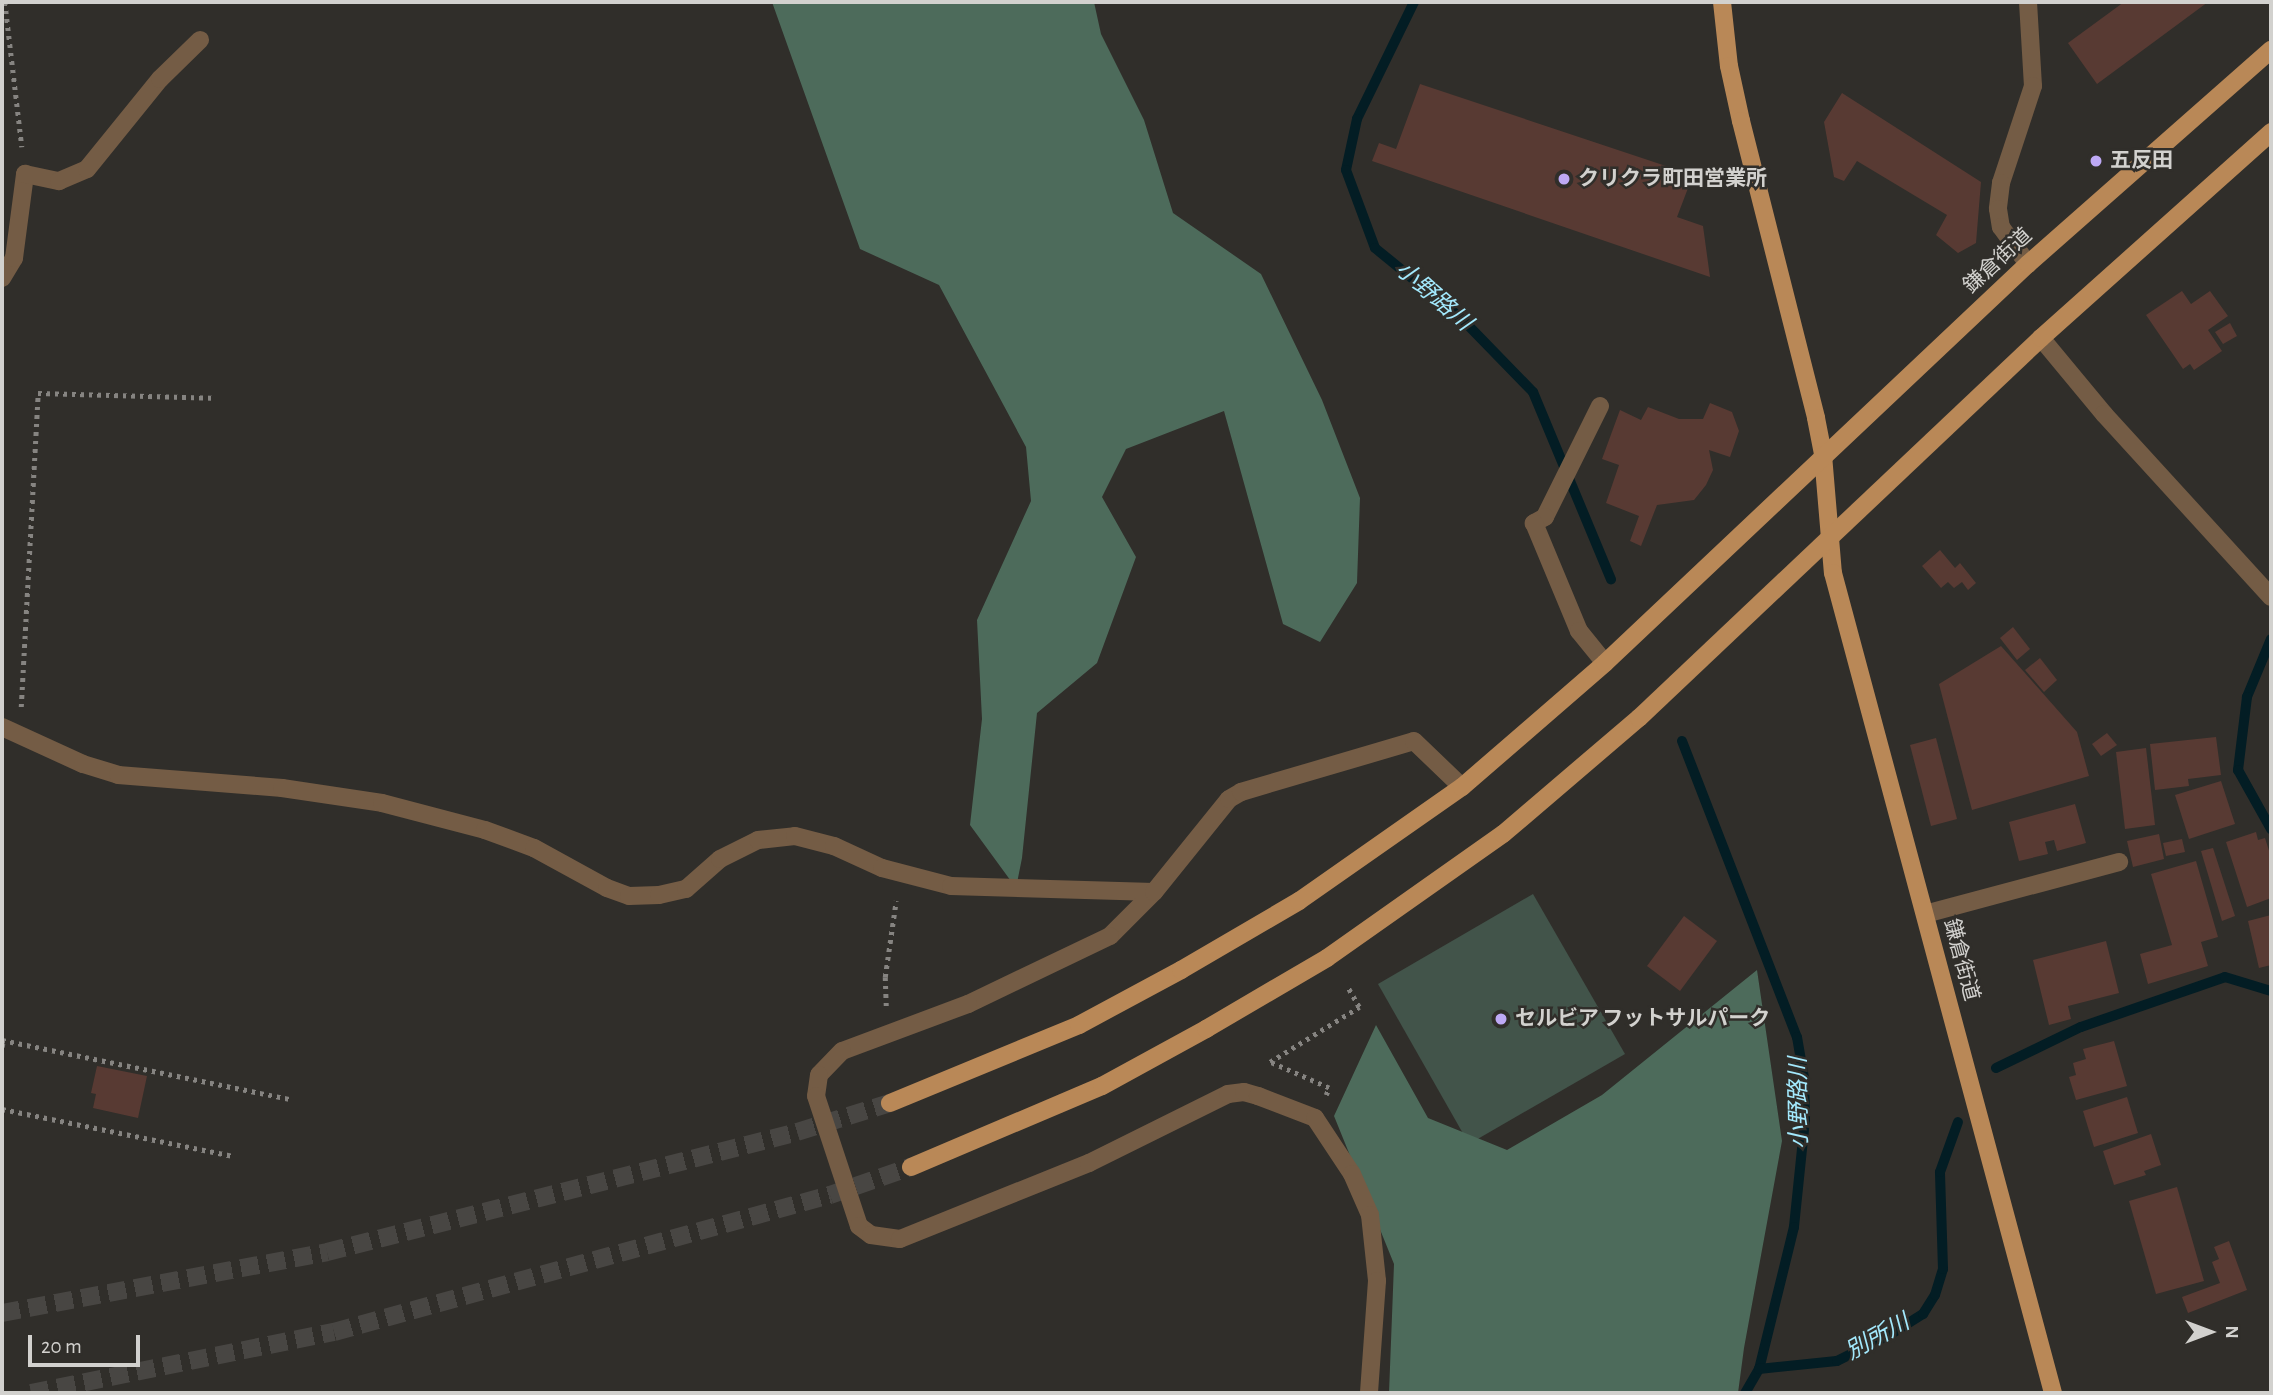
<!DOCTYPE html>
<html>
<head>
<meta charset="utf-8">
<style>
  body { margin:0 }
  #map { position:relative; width:2273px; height:1395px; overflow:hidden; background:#302e2a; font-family:"Alegreya Sans","Noto Sans JP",sans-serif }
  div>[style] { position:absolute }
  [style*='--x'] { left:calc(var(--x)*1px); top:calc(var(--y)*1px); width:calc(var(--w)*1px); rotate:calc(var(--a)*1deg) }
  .green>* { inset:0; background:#42544a }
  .forest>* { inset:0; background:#4d6b5b }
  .stream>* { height:10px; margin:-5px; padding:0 5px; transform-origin:5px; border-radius:5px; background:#031d24 }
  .building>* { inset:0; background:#583a33 }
  .primary-tunnel>* { height:18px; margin-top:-9px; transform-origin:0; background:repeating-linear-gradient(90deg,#484643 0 18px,transparent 0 27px) }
  .path>* { height:4.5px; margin-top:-2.25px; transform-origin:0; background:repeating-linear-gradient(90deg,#868481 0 3.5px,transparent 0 8.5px) }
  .service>* { height:18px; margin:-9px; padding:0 9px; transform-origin:9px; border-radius:9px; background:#745c45 }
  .minor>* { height:18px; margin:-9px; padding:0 9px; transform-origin:9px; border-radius:9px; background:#745c45 }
  .primary>* { height:18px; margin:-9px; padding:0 9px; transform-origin:9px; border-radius:9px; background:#b98857 }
  .dots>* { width:19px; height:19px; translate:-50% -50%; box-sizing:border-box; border:4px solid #302e2a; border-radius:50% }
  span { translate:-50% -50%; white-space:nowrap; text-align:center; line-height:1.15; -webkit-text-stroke:5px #302e2a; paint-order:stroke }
  .poi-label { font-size:21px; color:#d2d1ce; font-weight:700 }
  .left { translate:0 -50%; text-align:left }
  .street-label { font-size:21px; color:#d2d1ce }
  .water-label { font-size:23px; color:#a3e9fd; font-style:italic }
  .frame { position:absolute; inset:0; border:4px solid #d2d1ce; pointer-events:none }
  .north { position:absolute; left:2175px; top:1297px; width:70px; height:70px; -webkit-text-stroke:5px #302e2a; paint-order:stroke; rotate:90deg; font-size:19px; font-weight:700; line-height:28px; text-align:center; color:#d2d1ce }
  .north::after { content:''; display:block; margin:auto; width:24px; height:32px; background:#d2d1ce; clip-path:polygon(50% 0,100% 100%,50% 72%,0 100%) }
  .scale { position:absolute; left:28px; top:1335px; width:112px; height:32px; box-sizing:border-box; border:4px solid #d2d1ce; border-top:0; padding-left:9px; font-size:21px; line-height:24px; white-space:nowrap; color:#d2d1ce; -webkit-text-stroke:5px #302e2a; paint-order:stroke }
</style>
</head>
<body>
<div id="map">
  <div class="green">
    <i style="clip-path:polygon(1533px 894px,1625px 1054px,1469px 1144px,1378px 984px)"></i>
  </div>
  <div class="forest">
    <i style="clip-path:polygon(772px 2px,1094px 2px,1101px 34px,1144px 120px,1173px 213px,1261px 274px,1322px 400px,1360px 498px,1357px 583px,1320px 642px,1283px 624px,1224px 411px,1126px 449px,1102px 497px,1136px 557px,1097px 663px,1037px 713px,1022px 858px,1016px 888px,970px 825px,982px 719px,977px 620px,1031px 501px,1026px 447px,939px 285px,860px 249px)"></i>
    <i style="clip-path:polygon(1757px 970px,1782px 1141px,1744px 1348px,1738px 1393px,1389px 1393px,1394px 1264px,1334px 1116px,1376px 1025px,1428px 1118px,1507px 1150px,1602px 1095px)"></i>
  </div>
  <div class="stream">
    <i style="--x:1414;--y:2;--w:130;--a:116"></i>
    <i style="--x:1357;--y:119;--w:52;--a:102.2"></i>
    <i style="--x:1346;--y:170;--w:83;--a:69.6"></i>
    <i style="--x:1375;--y:248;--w:112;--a:39.2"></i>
    <i style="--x:1462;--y:319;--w:102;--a:45.8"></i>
    <i style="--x:1533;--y:392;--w:203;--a:67.4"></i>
    <i style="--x:2271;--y:639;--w:63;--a:112.5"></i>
    <i style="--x:2247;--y:697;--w:74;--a:97"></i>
    <i style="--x:2238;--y:770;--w:68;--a:60.8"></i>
    <i style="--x:1682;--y:741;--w:318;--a:68.8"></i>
    <i style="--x:1797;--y:1037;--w:42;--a:80.3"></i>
    <i style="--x:1804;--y:1078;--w:42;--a:88.6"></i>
    <i style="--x:1805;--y:1120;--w:108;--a:95.9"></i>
    <i style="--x:1794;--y:1227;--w:146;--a:103.8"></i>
    <i style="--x:1759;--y:1369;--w:28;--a:120"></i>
    <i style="--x:1996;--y:1068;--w:94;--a:-25.8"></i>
    <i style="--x:2081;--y:1027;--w:152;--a:-19.1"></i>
    <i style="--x:2225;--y:977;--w:48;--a:16.9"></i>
    <i style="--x:1759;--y:1369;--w:78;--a:-5.9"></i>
    <i style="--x:1837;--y:1361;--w:60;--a:-26.6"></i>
    <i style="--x:1891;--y:1334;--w:38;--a:-32"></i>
    <i style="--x:1923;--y:1314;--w:22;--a:-58"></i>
    <i style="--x:1935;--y:1295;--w:27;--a:-73"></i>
    <i style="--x:1943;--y:1269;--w:97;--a:-91.8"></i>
    <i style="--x:1940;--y:1172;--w:53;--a:-70.2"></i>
  </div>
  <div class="building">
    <i style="clip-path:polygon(2124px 2px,2208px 2px,2097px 84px,2068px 43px)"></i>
    <i style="clip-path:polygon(1420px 84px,1693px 175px,1677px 217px,1703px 226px,1710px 277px,1372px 161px,1379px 143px,1396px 149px)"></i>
    <i style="clip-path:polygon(1842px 93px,1981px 182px,1976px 243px,1958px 253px,1936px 235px,1947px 215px,1857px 161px,1844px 181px,1834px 177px,1824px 122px)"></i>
    <i style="clip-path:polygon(2182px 291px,2191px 304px,2210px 291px,2228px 316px,2208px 330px,2222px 351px,2194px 370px,2190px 364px,2183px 369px,2146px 315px)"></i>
    <i style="clip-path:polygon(2230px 323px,2237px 336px,2223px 344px,2215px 332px)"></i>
    <i style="clip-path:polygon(1710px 403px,1732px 412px,1739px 431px,1730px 457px,1709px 450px,1713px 470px,1706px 485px,1694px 500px,1657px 505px,1641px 546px,1630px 541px,1639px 516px,1606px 503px,1619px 465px,1602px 459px,1620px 410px,1641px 420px,1648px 407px,1679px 419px,1703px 419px)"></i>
    <i style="clip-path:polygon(1940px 550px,1955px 568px,1960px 563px,1976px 583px,1968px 590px,1962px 582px,1954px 588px,1948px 582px,1941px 588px,1922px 566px)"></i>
    <i style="clip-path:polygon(2013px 627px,2030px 649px,2017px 660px,2000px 638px)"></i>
    <i style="clip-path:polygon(2001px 646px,2077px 732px,2089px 776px,1972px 810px,1939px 684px)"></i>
    <i style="clip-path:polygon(2040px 658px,2057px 680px,2044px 692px,2025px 670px)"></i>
    <i style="clip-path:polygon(2107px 733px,2117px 745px,2101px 756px,2092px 744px)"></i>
    <i style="clip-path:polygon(2216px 737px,2221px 775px,2188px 779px,2189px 786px,2155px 790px,2150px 744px)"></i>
    <i style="clip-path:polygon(1936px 738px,1957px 819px,1931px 826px,1910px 745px)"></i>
    <i style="clip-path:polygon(2146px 748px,2155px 825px,2125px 829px,2116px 752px)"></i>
    <i style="clip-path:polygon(2221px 781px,2235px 824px,2189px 839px,2175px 795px)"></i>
    <i style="clip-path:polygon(2075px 804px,2086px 843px,2057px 851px,2054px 840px,2045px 842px,2048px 854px,2019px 861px,2009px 822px)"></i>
    <i style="clip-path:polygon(2256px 832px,2258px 840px,2265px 838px,2271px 857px,2271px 898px,2247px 907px,2226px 842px)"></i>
    <i style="clip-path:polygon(2159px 834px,2164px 859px,2133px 867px,2127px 841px)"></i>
    <i style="clip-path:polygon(2182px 839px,2185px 852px,2166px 856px,2163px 843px)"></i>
    <i style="clip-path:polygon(2213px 848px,2235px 916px,2222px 921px,2201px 851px)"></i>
    <i style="clip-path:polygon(2196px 861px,2218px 937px,2201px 942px,2208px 966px,2148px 984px,2140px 954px,2172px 945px,2151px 874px)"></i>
    <i style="clip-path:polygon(2271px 915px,2271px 965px,2259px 968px,2248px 921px)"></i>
    <i style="clip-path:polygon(1684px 916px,1717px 941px,1680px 991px,1647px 966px)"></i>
    <i style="clip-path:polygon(2106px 941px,2119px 993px,2068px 1006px,2071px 1019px,2049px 1025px,2033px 960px)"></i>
    <i style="clip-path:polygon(2114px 1041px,2127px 1086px,2076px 1100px,2069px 1077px,2076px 1075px,2073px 1063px,2086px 1059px,2083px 1049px)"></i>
    <i style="clip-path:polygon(97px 1066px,147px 1076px,138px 1118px,93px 1108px,96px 1094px,91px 1093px)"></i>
    <i style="clip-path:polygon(2127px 1097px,2138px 1133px,2094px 1147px,2083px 1111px)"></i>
    <i style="clip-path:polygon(2151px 1134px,2161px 1165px,2144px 1171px,2146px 1175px,2114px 1185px,2103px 1151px)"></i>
    <i style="clip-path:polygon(2177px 1187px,2204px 1281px,2156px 1294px,2129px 1201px)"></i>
    <i style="clip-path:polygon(2229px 1241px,2247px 1290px,2188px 1313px,2182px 1297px,2220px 1283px,2212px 1262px,2219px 1259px,2214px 1247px)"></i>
  </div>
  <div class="primary-tunnel">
    <i style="--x:2;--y:1313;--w:331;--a:-10.6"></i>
    <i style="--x:327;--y:1252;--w:485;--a:-14.3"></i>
    <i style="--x:797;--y:1132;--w:97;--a:-17.3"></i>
    <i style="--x:31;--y:1393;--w:309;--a:-11.4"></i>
    <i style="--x:334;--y:1332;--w:515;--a:-15.44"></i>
    <i style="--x:830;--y:1195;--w:86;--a:-19.1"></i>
  </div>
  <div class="path">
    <i style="--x:5;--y:2;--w:146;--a:83.3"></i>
    <i style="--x:21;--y:707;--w:314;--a:-86.9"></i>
    <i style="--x:38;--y:393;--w:174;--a:1.6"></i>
    <i style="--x:886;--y:1006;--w:29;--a:-92"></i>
    <i style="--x:885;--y:977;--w:77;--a:-81.8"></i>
    <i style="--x:2;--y:1040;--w:293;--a:11.6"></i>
    <i style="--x:2;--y:1047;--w:7;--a:-82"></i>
    <i style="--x:1326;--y:1095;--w:8;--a:-67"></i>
    <i style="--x:1329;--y:1088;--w:64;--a:-156.2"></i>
    <i style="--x:1270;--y:1062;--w:105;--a:-31.7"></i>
    <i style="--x:1359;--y:1007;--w:22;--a:-120"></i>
    <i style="--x:2;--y:1109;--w:236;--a:11.5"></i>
  </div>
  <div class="service">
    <i style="--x:2;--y:278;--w:23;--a:-59"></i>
    <i style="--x:14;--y:258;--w:85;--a:-82.5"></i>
    <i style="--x:25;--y:174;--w:35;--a:12"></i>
    <i style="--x:59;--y:181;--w:30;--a:-23"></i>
    <i style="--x:87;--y:169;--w:116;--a:-51"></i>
    <i style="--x:160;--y:79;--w:56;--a:-44.3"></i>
    <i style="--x:1600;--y:406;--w:124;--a:116.4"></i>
    <i style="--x:1545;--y:517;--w:13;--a:151"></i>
    <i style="--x:1534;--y:523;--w:117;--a:67.4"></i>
    <i style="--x:1579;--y:631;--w:41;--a:50.9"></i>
    <i style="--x:2;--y:727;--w:89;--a:24.6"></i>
    <i style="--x:83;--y:764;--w:37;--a:17"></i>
    <i style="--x:118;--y:775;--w:165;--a:4.5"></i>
    <i style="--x:282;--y:788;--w:101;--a:8.5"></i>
    <i style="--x:382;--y:803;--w:106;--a:14.7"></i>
    <i style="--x:485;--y:830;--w:52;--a:20.2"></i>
    <i style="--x:534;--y:848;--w:83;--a:28.7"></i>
    <i style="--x:607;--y:888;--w:23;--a:20"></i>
    <i style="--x:629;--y:896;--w:30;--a:-2"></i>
    <i style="--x:659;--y:895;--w:28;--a:-13"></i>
    <i style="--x:686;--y:889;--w:45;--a:-41.4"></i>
    <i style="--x:720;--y:859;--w:42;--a:-26.6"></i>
    <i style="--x:758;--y:840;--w:37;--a:-6"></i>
    <i style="--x:795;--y:836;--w:40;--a:14.4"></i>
    <i style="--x:834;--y:846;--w:53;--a:24.6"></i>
    <i style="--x:882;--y:868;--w:71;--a:14.6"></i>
    <i style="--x:951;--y:886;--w:203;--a:1.7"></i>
    <i style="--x:1154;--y:892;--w:62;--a:135"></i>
    <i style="--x:1110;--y:936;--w:157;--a:154.4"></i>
    <i style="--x:968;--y:1004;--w:134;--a:159.5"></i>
    <i style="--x:842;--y:1051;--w:33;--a:134"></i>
    <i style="--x:819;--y:1075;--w:21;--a:98"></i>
    <i style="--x:816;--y:1096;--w:137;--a:71.7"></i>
    <i style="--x:859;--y:1226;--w:15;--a:37"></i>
    <i style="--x:871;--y:1235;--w:29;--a:8"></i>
    <i style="--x:900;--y:1239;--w:204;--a:-21.9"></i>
    <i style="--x:1089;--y:1163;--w:155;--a:-26.4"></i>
    <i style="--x:1228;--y:1094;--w:16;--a:-7"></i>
    <i style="--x:1244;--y:1092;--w:15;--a:16"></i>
    <i style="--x:1258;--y:1096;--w:61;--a:21.1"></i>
    <i style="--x:1315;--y:1118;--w:67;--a:56.5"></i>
    <i style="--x:1352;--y:1174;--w:45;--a:66.3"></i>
    <i style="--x:1370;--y:1215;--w:66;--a:83.9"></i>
    <i style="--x:1377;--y:1281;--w:112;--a:94.1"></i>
    <i style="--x:1925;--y:914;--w:201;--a:-15"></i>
  </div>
  <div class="minor">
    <i style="--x:2028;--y:2;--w:84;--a:86.6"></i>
    <i style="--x:2033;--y:86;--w:102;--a:108.3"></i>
    <i style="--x:2001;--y:183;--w:26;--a:97"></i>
    <i style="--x:1998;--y:209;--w:18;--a:81"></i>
    <i style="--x:2001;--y:227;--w:46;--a:53.9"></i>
    <i style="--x:2041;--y:338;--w:99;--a:50.3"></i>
    <i style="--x:2104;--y:414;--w:248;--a:47.6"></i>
    <i style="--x:1154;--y:892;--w:119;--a:-51.1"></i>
    <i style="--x:1229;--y:799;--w:14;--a:-30"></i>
    <i style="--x:1241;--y:792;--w:180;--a:-16.4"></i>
    <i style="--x:1414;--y:741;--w:66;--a:43.8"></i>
  </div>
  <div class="primary">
    <i style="--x:1722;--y:2;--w:64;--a:83.8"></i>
    <i style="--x:1729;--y:66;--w:56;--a:77.7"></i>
    <i style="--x:1741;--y:121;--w:306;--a:75.8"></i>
    <i style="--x:1816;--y:418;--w:38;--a:79"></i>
    <i style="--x:1823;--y:455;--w:118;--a:85.2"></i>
    <i style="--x:1833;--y:573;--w:849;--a:74.98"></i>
    <i style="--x:890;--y:1103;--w:204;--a:-22.4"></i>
    <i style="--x:1079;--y:1025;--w:116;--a:-28.3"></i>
    <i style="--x:1181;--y:970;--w:137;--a:-30.3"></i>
    <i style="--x:1299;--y:901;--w:199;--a:-35"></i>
    <i style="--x:1462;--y:787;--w:189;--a:-40.9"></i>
    <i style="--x:1605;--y:663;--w:581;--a:-43.33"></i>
    <i style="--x:2028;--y:264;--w:324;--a:-41.4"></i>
    <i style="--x:911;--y:1167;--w:207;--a:-23"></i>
    <i style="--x:1102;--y:1086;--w:119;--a:-28.7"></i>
    <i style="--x:1206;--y:1029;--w:140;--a:-30.4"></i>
    <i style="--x:1327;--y:958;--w:215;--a:-35.2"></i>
    <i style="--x:1503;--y:834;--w:179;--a:-40.5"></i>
    <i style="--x:1639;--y:718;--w:553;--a:-43.39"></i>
    <i style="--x:2041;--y:338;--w:309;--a:-41.8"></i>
  </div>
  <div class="dots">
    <i style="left:2096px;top:161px;background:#bea9f5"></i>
    <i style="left:1564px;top:179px;background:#bea9f5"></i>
    <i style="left:1501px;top:1019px;background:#bea9f5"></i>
  </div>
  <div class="poi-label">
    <span class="left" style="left:2110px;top:161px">五反田</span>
    <span class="left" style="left:1578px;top:179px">クリクラ町田営業所</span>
    <span class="left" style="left:1515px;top:1019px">セルビア フットサルパーク</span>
  </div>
  <div class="street-label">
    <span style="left:1998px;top:261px;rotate:-43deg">鎌倉街道</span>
    <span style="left:1961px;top:960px;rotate:75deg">鎌倉街道</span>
  </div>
  <div class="water-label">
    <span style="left:1433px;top:297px;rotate:41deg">小野路川</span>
    <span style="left:1800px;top:1103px;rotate:-91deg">小野路川</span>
    <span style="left:1878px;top:1338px;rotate:-29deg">別所川</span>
  </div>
  <div class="frame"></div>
  <div class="north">N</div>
  <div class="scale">20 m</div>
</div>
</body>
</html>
